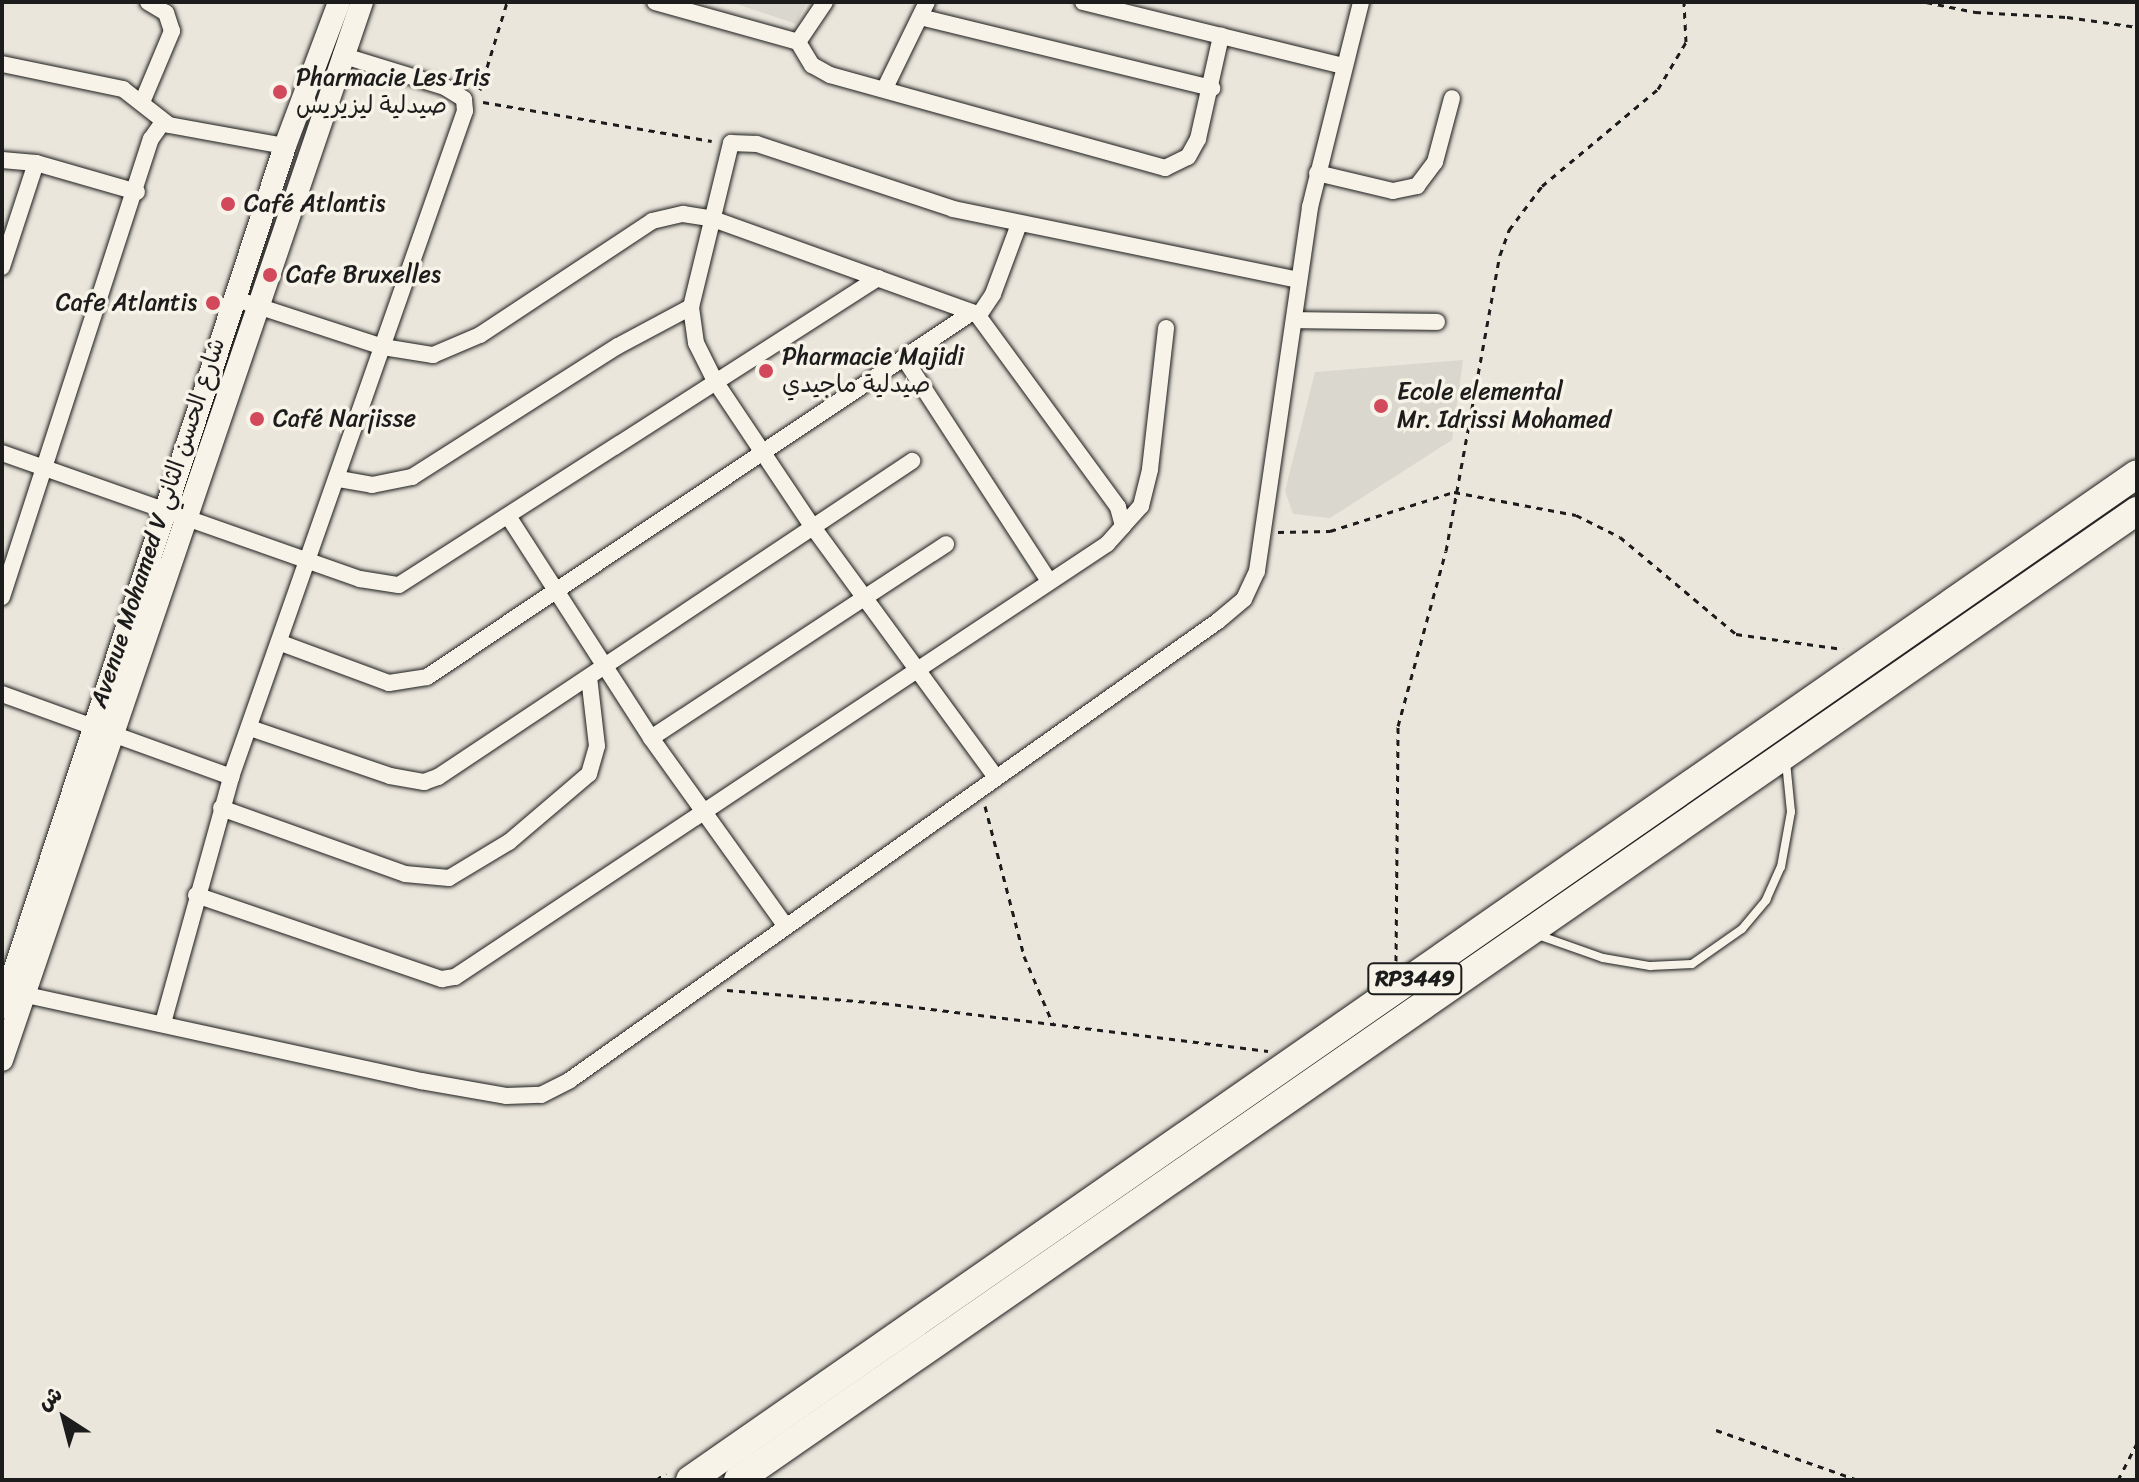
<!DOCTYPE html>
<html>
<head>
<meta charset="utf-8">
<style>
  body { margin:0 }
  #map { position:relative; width:2139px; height:1482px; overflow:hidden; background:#eae6dc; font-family:Sriracha,"Playpen Sans Arabic",sans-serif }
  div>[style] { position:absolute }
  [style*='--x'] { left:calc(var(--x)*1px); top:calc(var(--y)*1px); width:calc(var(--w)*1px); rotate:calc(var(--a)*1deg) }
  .built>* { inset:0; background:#dad7ce }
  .path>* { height:3px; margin-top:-1.5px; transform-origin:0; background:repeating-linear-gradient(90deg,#1c1c1c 0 6px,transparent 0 12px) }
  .roads { filter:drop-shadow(0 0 2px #1c1c1c) drop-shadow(0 0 2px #1c1c1c) }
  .lane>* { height:8px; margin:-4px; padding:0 4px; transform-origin:4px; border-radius:4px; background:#f7f3e8 }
  .street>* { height:16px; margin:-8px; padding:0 8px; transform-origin:8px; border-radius:8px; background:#f7f3e8 }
  .secondary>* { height:22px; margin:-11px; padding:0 11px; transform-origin:11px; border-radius:11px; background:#f7f3e8 }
  .highway>* { height:28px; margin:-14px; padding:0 14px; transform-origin:14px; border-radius:14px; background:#f7f3e8 }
  .dots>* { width:22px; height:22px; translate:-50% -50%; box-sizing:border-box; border:4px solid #f7f3e8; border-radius:50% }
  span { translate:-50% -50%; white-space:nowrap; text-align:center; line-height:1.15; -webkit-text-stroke:7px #f7f3e8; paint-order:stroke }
  .shield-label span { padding:2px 6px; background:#f7f3e8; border:2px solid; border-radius:6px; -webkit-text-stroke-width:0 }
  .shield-label { font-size:22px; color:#1c1c1c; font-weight:700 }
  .poi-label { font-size:24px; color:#1c1c1c }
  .left { translate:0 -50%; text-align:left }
  .right { translate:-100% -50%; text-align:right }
  .street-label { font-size:24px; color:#1c1c1c }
  .frame { position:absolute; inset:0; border:4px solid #1c1c1c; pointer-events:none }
  .north { position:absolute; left:24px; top:1378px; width:80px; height:80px; -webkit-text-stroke:6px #f7f3e8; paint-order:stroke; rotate:324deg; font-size:22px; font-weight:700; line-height:32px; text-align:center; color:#1c1c1c }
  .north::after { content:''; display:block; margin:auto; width:28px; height:36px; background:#1c1c1c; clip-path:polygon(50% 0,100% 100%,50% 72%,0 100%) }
</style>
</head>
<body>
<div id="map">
  <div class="built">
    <i style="clip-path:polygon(731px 2px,807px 2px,796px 24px)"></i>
    <i style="clip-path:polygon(1463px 360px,1452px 440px,1330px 518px,1293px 514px,1285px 491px,1315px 372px)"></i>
  </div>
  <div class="path">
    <i style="--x:1843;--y:2;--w:2;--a:0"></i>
    <i style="--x:1926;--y:2;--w:50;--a:11.5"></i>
    <i style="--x:1975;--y:12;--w:92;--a:3.1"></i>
    <i style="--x:2067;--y:17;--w:71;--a:8.1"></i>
    <i style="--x:480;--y:90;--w:92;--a:-72.9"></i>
    <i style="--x:483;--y:102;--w:232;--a:9.7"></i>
    <i style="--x:1278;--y:532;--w:52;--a:-1.1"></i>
    <i style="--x:1330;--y:531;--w:130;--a:-17.5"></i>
    <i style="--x:1454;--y:492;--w:124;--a:10.7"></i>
    <i style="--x:1576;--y:515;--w:49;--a:26.6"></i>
    <i style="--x:1620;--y:537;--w:151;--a:39.9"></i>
    <i style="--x:1736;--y:634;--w:108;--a:8"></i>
    <i style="--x:985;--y:806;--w:155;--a:75.4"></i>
    <i style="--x:1024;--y:956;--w:74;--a:66.9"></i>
    <i style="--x:1396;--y:961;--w:235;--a:-89.5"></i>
    <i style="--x:1398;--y:726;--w:181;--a:-74.7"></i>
    <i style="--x:1446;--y:551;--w:301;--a:-79.7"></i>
    <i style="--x:1500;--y:255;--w:27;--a:-70"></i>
    <i style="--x:1509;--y:230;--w:55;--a:-53.1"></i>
    <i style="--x:1542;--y:186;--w:151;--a:-39.9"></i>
    <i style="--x:1658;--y:89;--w:55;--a:-59.2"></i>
    <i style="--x:1686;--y:42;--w:40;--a:-92.9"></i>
    <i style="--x:727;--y:990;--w:157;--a:4.8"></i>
    <i style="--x:883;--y:1003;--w:388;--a:7.1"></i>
    <i style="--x:1716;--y:1430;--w:151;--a:19.4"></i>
    <i style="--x:656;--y:1480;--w:12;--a:-35"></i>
    <i style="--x:2118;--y:1480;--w:42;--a:-62.8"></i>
  </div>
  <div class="roads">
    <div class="lane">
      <i style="--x:1535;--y:934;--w:72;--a:19.4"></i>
      <i style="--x:1603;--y:958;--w:48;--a:9.7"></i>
      <i style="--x:1650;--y:966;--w:42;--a:-2.7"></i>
      <i style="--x:1692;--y:964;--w:61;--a:-35"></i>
      <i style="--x:1742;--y:929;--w:38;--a:-50"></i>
      <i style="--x:1766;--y:900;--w:36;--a:-66"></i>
      <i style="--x:1781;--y:867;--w:56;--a:-79.7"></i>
      <i style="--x:1791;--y:812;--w:50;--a:-95.7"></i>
    </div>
    <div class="street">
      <i style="--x:655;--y:2;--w:148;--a:15.6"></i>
      <i style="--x:798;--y:42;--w:27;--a:59"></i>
      <i style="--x:812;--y:65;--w:21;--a:29"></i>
      <i style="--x:830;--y:75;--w:348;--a:15.5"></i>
      <i style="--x:1165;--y:168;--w:25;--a:-26"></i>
      <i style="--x:1188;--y:157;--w:21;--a:-61"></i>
      <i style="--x:1198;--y:139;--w:106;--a:-77.4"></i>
      <i style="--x:1083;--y:2;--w:269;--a:13.8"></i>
      <i style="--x:920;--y:17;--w:301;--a:13.7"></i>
      <i style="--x:798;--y:42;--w:48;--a:-56"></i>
      <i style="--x:2;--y:64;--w:124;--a:11.7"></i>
      <i style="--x:123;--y:89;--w:58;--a:38"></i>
      <i style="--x:169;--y:125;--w:118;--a:10.3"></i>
      <i style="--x:885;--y:88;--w:96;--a:-64"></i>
      <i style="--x:143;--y:100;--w:75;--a:-67.2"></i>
      <i style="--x:172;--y:31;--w:19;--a:-108"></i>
      <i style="--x:166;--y:13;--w:21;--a:-149"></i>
      <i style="--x:2;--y:160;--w:34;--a:5"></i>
      <i style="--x:36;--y:163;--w:105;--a:16"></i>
      <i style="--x:1317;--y:173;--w:78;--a:13.3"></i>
      <i style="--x:1393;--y:191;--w:25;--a:-12"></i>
      <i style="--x:1417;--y:186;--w:30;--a:-53"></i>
      <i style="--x:1435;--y:162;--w:66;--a:-75.1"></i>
      <i style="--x:2;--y:267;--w:109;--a:-71.9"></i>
      <i style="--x:236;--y:299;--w:155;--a:18.1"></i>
      <i style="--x:383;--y:347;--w:51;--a:9.1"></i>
      <i style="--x:433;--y:355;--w:51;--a:-23.1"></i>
      <i style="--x:480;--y:335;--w:206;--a:-33.5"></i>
      <i style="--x:652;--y:221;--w:32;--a:-13"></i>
      <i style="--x:683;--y:214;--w:30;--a:9"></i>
      <i style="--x:713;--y:219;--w:283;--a:19.8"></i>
      <i style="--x:979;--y:315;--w:25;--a:-56"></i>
      <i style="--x:993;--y:294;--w:75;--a:-69.6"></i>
      <i style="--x:1294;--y:320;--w:143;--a:0.8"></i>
      <i style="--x:906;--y:361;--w:262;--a:57"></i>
      <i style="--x:2;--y:453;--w:380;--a:19.4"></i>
      <i style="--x:360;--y:579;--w:39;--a:9"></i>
      <i style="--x:399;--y:585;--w:569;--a:-32.66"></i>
      <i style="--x:339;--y:479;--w:34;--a:10"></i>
      <i style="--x:372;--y:485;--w:41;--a:-11.3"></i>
      <i style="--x:412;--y:477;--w:244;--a:-32.5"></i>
      <i style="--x:618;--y:346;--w:83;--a:-28.1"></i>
      <i style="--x:508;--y:516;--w:264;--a:57.2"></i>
      <i style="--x:651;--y:738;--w:230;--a:54.4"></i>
      <i style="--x:1123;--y:526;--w:27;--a:-48"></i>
      <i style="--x:1141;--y:506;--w:38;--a:-76"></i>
      <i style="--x:1150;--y:469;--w:142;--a:-83.5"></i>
      <i style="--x:2;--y:597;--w:482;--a:-72"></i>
      <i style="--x:151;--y:139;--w:21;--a:-55"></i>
      <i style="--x:281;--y:643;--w:115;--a:20.3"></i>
      <i style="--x:389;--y:683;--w:38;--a:-9"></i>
      <i style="--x:427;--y:677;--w:655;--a:-33.79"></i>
      <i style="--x:2;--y:694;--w:244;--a:19.9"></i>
      <i style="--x:250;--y:728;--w:148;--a:18.9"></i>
      <i style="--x:390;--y:776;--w:35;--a:10"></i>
      <i style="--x:424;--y:782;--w:15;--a:-20"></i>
      <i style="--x:438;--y:777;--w:570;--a:-33.69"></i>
      <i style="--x:651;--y:738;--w:353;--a:-33.3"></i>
      <i style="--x:995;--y:776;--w:310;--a:-126.2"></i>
      <i style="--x:812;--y:526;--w:174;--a:-123.8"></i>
      <i style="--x:715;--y:381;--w:42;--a:-116.6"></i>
      <i style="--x:696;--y:343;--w:36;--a:-98"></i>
      <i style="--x:691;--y:307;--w:169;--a:-76.3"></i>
      <i style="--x:731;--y:143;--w:26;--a:2"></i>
      <i style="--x:757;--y:144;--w:206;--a:18.3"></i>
      <i style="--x:953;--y:209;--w:353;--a:11.6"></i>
      <i style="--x:221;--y:808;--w:195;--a:19.7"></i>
      <i style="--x:405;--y:874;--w:44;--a:5.2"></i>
      <i style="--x:449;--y:878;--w:70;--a:-31"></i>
      <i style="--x:509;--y:842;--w:105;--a:-40.4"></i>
      <i style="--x:589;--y:774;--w:29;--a:-74"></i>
      <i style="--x:597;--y:746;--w:69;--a:-96.6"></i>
      <i style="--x:196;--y:895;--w:260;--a:18.9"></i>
      <i style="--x:442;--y:979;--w:13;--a:-9"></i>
      <i style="--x:455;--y:977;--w:783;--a:-33.59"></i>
      <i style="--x:1107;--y:544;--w:24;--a:-48"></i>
      <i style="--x:1123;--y:526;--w:20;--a:-105"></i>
      <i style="--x:1118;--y:507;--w:239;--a:-126.2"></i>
      <i style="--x:17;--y:993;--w:413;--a:12.3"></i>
      <i style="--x:421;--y:1081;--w:86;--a:10"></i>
      <i style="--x:506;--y:1096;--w:35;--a:-2"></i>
      <i style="--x:541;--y:1095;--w:33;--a:-27"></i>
      <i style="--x:570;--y:1080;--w:794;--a:-35.31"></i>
      <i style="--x:1218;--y:621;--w:34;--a:-40"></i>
      <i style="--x:1244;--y:599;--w:31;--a:-65"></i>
      <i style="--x:1257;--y:571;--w:368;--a:-81.7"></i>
      <i style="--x:1310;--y:207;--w:211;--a:-76"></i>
      <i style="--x:163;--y:1023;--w:255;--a:-74.5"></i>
      <i style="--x:231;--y:777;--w:706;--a:-70.64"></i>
      <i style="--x:465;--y:111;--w:12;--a:-95"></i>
      <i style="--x:464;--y:99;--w:22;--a:-148"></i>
      <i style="--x:445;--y:87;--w:109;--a:-162.9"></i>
    </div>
    <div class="secondary">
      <i style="--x:2;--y:1008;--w:907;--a:-71.82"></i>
      <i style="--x:285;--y:146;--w:154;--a:-69.4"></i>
      <i style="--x:2;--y:1060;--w:1118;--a:-71.21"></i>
    </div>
    <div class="highway">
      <i style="--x:690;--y:1480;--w:1762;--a:-34.81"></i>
      <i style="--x:738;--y:1480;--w:1702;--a:-34.71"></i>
    </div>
  </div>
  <div class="dots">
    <i style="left:280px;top:92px;background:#d1495b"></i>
    <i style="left:228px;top:204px;background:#d1495b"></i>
    <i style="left:270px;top:275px;background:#d1495b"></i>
    <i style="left:213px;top:303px;background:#d1495b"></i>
    <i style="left:766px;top:371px;background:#d1495b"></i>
    <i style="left:1381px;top:406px;background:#d1495b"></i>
    <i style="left:257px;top:419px;background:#d1495b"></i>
  </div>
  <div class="shield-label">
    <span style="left:1415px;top:979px">RP3449</span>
  </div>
  <div class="poi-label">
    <span class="left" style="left:296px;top:92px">Pharmacie Les Iris<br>صيدلية ليزيريس</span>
    <span class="left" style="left:244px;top:204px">Café Atlantis</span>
    <span class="left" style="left:286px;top:275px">Cafe Bruxelles</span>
    <span class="right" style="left:197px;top:303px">Cafe Atlantis</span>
    <span class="left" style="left:782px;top:371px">Pharmacie Majidi<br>صيدلية ماجيدي</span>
    <span class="left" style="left:1397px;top:406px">Ecole elemental<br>Mr. Idrissi Mohamed</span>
    <span class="left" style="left:273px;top:419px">Café Narjisse</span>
  </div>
  <div class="street-label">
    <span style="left:158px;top:523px;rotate:-72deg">Avenue Mohamed V شارع الحسن الثاني</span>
  </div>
  <div class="frame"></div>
  <div class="north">ش</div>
</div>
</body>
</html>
